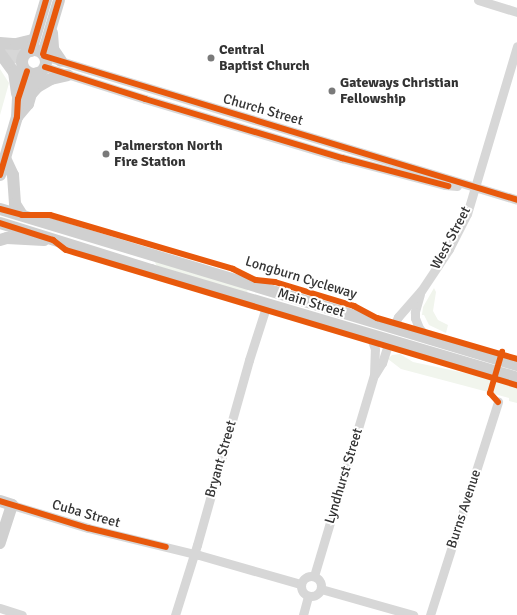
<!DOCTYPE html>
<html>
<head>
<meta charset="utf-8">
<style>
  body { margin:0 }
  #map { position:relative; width:517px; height:615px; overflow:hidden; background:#fff; font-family:Signika,sans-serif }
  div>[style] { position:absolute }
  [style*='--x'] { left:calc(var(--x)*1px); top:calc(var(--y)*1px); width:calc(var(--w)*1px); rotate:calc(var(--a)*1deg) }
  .green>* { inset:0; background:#f1f5ed }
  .street>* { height:9px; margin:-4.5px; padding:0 4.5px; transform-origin:4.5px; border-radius:4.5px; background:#d7d7d7 }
  .street>.ring { margin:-4.5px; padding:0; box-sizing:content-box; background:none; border:9px solid #d7d7d7; border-radius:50% }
  .secondary>* { height:12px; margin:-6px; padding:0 6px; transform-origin:6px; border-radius:6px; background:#d0d0d0 }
  .secondary>.ring { margin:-6px; padding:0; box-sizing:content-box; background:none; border:12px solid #d0d0d0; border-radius:50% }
  .cycleway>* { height:6px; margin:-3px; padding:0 3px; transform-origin:3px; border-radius:3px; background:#e8590c }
  .dots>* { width:11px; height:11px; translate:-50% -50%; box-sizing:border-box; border:2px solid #fff; border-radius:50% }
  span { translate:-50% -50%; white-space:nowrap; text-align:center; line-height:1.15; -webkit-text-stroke:4px #fff; paint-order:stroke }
  .poi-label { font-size:14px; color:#333; font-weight:700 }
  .left { translate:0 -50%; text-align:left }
  .street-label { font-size:14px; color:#333 }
</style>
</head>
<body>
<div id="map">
  <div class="green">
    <i style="clip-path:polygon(0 69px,9px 83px,0 115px)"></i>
    <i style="clip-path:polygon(154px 261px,248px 289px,247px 293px,157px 266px)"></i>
    <i style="clip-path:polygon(434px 288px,436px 292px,433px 311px,438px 320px,448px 325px,446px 333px,429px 325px,424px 315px,422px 315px,423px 307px)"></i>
    <i style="clip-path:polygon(400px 354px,413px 362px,479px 376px,492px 377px,488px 392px,401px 369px,388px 359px,392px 355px)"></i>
    <i style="clip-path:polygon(495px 378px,503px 383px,517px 387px,517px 403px,509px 401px,509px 398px,491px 393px)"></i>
  </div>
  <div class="street">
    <i style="--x:478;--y:0;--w:41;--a:17.1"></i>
    <i style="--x:5;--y:46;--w:23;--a:18"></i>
    <i style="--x:0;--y:53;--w:24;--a:19"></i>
    <i style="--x:44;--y:56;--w:494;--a:16.9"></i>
    <i style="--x:45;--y:67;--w:105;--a:17.7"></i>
    <i style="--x:145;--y:99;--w:206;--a:16.7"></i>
    <i style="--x:342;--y:158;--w:106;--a:14.7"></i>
    <i style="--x:445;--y:185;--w:12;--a:5"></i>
    <i style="--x:420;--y:294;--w:19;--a:106"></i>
    <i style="--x:415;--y:312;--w:6;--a:90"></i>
    <i style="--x:415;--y:318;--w:11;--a:68"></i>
    <i style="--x:419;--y:328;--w:13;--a:48"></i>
    <i style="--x:393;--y:328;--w:12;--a:-66"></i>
    <i style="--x:398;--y:317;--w:35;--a:-49"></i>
    <i style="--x:421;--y:291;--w:50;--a:-56.3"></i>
    <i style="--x:449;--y:249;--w:39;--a:-63"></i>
    <i style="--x:467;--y:214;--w:175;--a:-73.4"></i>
    <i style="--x:375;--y:374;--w:13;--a:-58"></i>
    <i style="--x:382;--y:363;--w:23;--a:-72"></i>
    <i style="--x:12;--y:505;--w:79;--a:16.8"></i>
    <i style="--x:88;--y:528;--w:114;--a:13.7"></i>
    <i style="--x:199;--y:555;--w:105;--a:16"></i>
    <i class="ring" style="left:301px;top:576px;width:11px;height:11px"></i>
    <i style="--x:314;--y:576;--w:210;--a:-73.4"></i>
    <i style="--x:374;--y:375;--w:26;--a:-88"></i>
    <i style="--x:375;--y:349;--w:15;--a:-110"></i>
    <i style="--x:321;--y:589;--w:96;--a:15.8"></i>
    <i style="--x:0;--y:608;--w:23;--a:18"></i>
    <i style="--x:175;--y:615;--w:73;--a:-72.6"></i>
    <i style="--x:197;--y:545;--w:192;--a:-74.3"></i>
    <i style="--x:249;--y:360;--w:59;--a:-72.2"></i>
    <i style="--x:303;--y:615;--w:20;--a:-75"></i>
    <i style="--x:430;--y:615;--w:224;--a:-72.3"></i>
  </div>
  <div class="secondary">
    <i style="--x:52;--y:33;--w:16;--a:86"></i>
    <i style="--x:53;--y:49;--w:14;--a:56"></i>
    <i style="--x:0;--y:43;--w:16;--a:4"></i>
    <i style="--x:16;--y:44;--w:18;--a:-13"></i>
    <i class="ring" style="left:22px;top:50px;width:12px;height:12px"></i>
    <i style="--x:31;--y:51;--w:53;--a:-73.6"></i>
    <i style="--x:0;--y:53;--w:24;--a:54"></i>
    <i style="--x:14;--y:72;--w:22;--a:82"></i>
    <i style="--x:43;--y:54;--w:56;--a:-73.5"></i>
    <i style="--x:31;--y:94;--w:9;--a:-49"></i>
    <i style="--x:37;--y:87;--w:16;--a:-30"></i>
    <i style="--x:51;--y:79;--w:17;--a:-13"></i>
    <i style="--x:17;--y:117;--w:17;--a:-50"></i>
    <i style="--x:28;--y:104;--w:32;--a:-74"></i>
    <i style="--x:5;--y:158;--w:19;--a:65"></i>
    <i style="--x:13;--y:175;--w:29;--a:86"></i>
    <i style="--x:15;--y:204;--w:13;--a:58"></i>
    <i style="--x:0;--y:175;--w:60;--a:-73.7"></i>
    <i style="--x:17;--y:117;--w:18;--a:-87"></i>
    <i style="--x:18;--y:99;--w:29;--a:-72"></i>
    <i style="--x:0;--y:209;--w:540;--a:16.79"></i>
    <i style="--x:0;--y:223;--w:158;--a:17.3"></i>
    <i style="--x:151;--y:270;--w:382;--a:16.4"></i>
    <i style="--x:0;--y:240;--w:7;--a:-16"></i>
    <i style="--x:7;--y:238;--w:37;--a:3"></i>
    <i style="--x:0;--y:501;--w:13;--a:18"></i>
    <i style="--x:12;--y:505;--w:40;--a:108"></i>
  </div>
  <div class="cycleway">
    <i style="--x:31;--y:51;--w:53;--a:-73.6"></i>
    <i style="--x:43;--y:54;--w:56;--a:-73.5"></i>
    <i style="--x:44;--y:56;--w:494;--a:16.9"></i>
    <i style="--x:45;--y:67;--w:105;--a:17.7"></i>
    <i style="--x:145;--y:99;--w:206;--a:16.7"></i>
    <i style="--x:342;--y:158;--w:110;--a:14.8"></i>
    <i style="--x:0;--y:175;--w:60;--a:-73.7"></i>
    <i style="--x:17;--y:117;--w:18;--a:-87"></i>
    <i style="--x:18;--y:99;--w:29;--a:-72"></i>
    <i style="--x:0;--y:209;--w:23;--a:15"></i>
    <i style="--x:22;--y:215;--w:28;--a:0"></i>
    <i style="--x:50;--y:215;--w:191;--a:16.4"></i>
    <i style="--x:233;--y:269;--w:25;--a:26"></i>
    <i style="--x:256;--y:280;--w:19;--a:6"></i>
    <i style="--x:275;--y:282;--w:83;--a:16.9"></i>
    <i style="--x:354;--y:306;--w:26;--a:28"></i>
    <i style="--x:377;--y:318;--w:146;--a:16.3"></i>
    <i style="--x:0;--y:223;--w:56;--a:17.8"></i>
    <i style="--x:53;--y:240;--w:16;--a:38"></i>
    <i style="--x:66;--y:250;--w:471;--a:16.7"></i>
    <i style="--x:498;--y:402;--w:12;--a:-132"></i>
    <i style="--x:490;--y:393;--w:43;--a:-73.7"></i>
    <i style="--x:0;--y:501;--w:92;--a:17.1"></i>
    <i style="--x:88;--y:528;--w:80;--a:13.7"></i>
  </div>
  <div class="dots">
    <i style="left:211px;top:58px;background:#7a7a7a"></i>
    <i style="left:332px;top:91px;background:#7a7a7a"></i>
    <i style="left:106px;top:154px;background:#7a7a7a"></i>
  </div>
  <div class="poi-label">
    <span class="left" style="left:219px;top:58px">Central<br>Baptist Church</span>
    <span class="left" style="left:340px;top:91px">Gateways Christian<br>Fellowship</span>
    <span class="left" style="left:114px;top:154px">Palmerston North<br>Fire Station</span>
  </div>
  <div class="street-label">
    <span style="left:263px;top:110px;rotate:16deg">Church Street</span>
    <span style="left:451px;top:238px;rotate:-62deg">West Street</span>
    <span style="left:301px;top:278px;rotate:17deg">Longburn Cycleway</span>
    <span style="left:311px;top:303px;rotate:17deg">Main Street</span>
    <span style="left:221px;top:459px;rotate:-74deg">Bryant Street</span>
    <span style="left:344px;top:476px;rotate:-73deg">Lyndhurst Street</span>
    <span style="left:464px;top:509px;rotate:-72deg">Burns Avenue</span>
    <span style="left:86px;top:514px;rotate:16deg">Cuba Street</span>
  </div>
</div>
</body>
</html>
